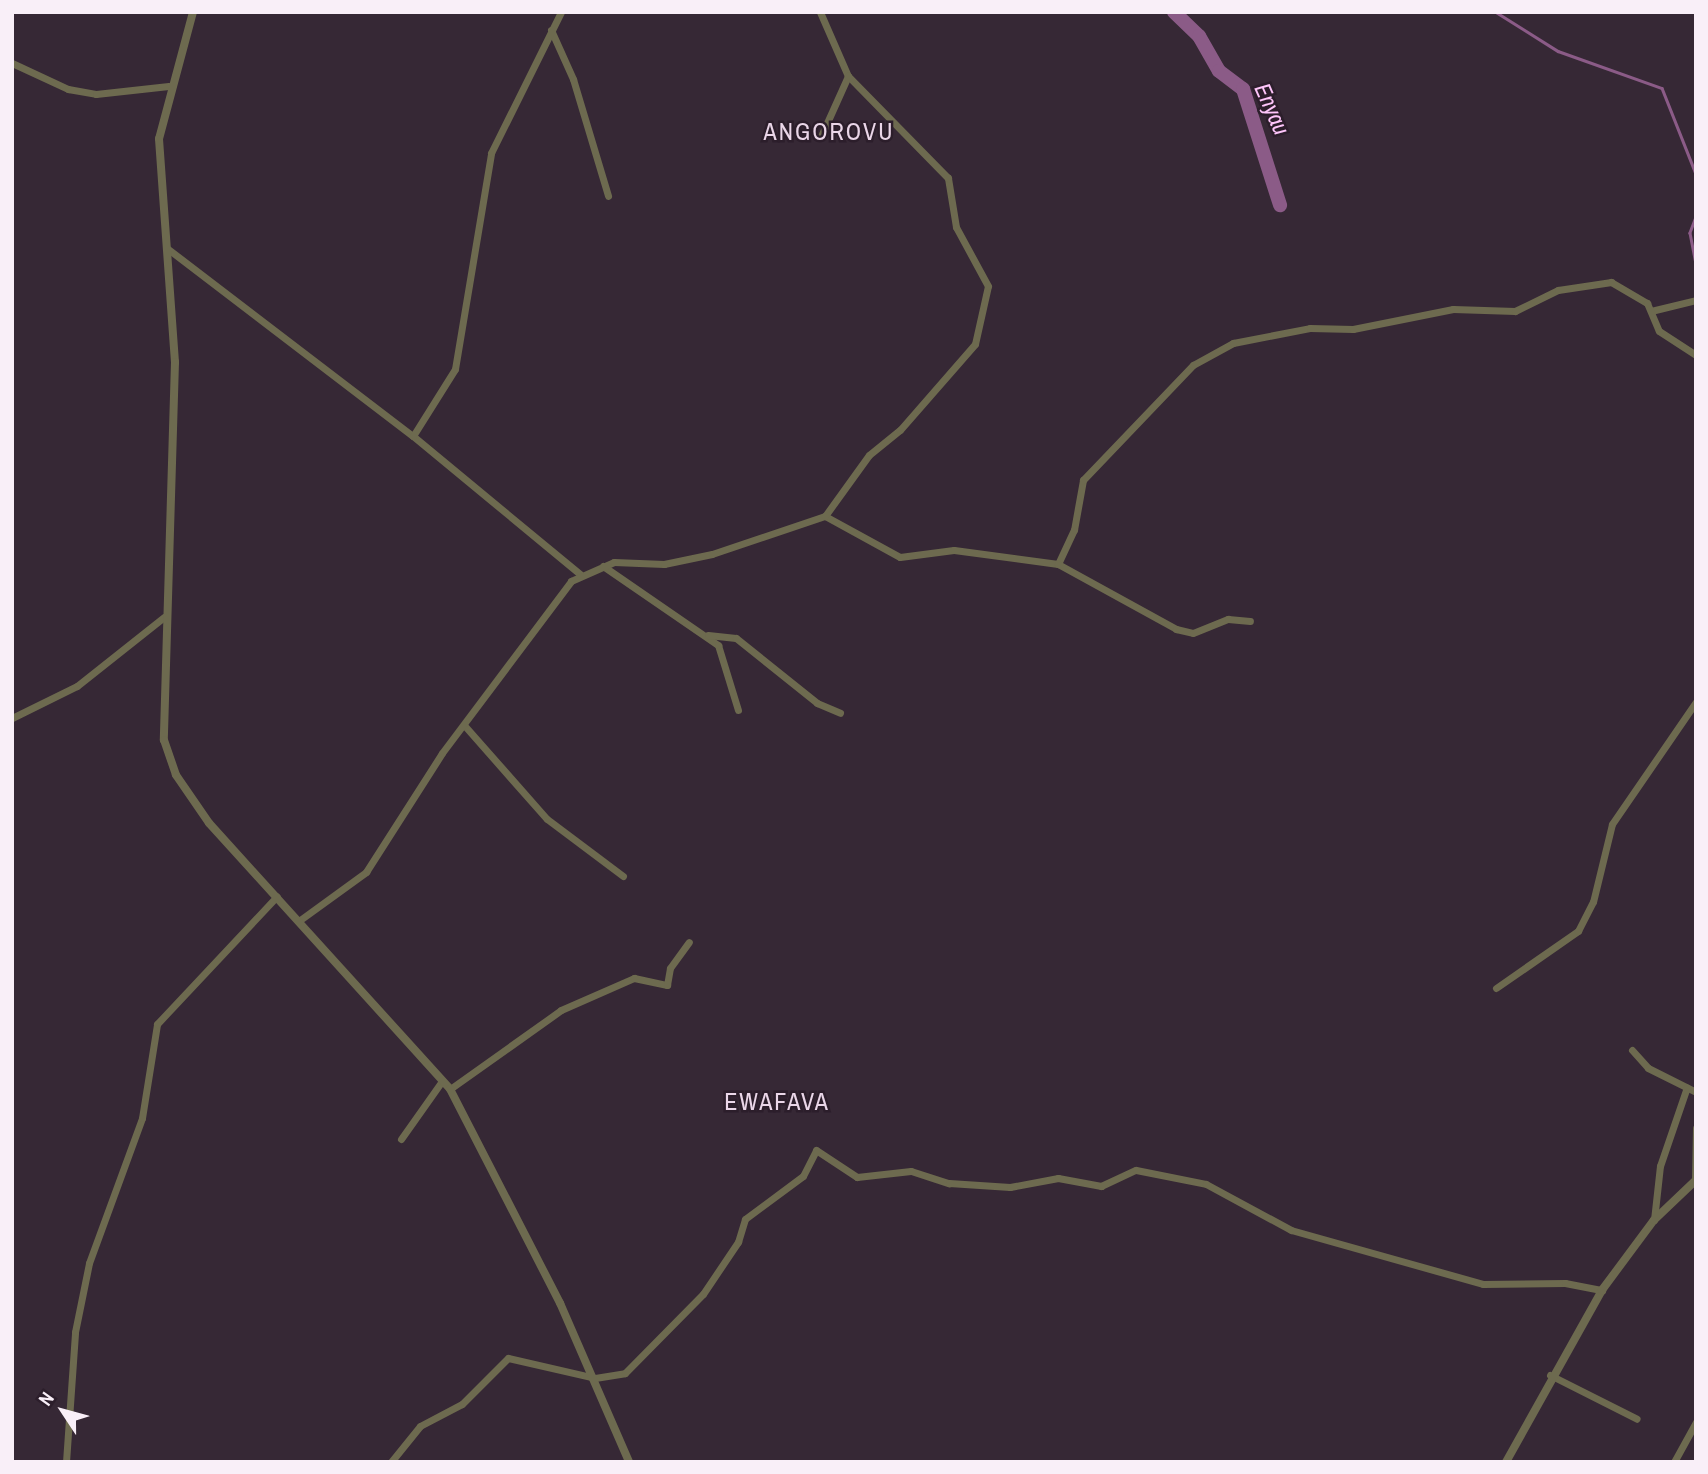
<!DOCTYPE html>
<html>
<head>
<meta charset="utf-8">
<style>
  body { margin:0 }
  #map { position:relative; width:1708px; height:1474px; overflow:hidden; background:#362835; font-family:"Archivo Narrow",sans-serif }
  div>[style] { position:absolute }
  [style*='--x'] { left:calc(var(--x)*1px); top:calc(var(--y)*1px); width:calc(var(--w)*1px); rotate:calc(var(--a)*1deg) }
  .stream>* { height:2.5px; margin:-1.25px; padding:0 1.25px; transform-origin:1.25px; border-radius:1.25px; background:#8b5b87 }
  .river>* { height:14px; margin:-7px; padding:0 7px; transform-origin:7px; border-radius:7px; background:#8b5b87 }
  .minor>* { height:7px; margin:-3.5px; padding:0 3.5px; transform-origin:3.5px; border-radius:3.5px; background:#6d6a4f }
  .tertiary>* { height:8px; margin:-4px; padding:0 4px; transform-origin:4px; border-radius:4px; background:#6d6a4f }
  span { translate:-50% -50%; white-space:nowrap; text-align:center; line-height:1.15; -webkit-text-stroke:5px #2c1e2b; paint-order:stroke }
  .water-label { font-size:23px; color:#fec5fa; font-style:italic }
  .quarter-label { font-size:24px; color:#ead6e8; letter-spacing:2px }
  .frame { position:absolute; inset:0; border:14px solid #f9eff8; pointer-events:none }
  .north { position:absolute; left:28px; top:1376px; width:70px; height:70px; -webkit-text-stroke:5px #2c1e2b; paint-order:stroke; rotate:306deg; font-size:19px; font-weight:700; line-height:28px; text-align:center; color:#f9eff8 }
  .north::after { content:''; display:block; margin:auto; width:24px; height:32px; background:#f9eff8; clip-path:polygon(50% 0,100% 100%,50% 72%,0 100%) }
</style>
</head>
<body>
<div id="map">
  <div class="stream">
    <i style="--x:1496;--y:12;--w:73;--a:32.2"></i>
    <i style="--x:1558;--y:51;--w:110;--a:19.6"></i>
    <i style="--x:1662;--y:88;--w:92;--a:68.4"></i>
    <i style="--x:1696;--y:217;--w:17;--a:111"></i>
    <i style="--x:1690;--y:233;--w:32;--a:79"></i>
  </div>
  <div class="river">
    <i style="--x:1174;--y:12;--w:35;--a:44"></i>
    <i style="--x:1199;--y:36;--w:40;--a:60.3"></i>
    <i style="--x:1219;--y:71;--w:30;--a:37"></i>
    <i style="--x:1243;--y:89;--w:122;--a:72.3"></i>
  </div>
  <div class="minor">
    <i style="--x:820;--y:12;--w:70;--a:66.4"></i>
    <i style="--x:848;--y:76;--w:66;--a:114.2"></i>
    <i style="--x:551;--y:30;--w:54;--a:65.8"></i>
    <i style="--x:573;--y:79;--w:122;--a:73.3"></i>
    <i style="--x:12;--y:63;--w:62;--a:24.9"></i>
    <i style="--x:68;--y:89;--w:28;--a:10"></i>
    <i style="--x:96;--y:94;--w:73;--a:-6.3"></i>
    <i style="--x:168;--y:249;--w:308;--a:37.4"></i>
    <i style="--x:413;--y:436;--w:217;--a:39.6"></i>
    <i style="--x:1651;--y:311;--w:46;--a:-13.7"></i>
    <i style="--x:413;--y:436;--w:79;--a:-57.9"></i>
    <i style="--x:455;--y:369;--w:219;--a:-80.5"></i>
    <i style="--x:491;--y:153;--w:157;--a:-63.6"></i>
    <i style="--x:825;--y:516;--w:85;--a:28.7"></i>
    <i style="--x:900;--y:557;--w:54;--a:-7.4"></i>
    <i style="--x:954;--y:550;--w:105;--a:7.7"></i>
    <i style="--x:1058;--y:564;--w:38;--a:-65"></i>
    <i style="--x:1074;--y:530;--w:51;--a:-79.8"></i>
    <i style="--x:1083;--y:480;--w:159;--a:-46.3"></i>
    <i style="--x:1193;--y:365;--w:46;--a:-28.8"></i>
    <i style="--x:1233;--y:343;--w:78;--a:-11"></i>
    <i style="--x:1310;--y:328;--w:43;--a:1.3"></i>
    <i style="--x:1353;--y:329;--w:102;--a:-11.3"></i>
    <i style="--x:1453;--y:309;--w:62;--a:1.8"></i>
    <i style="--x:1515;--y:311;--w:48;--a:-26"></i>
    <i style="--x:1558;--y:290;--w:54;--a:-8.6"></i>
    <i style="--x:1611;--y:282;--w:42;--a:30.3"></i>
    <i style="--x:1647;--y:303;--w:30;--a:67"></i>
    <i style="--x:1659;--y:331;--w:44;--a:33"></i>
    <i style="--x:1058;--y:564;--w:135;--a:28.8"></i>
    <i style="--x:1176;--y:629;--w:17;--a:13"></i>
    <i style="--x:1193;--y:633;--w:38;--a:-22"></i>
    <i style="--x:1228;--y:619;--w:22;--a:5"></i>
    <i style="--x:603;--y:566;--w:140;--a:34.5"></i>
    <i style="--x:718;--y:645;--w:68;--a:72.9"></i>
    <i style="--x:708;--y:635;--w:28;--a:6"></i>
    <i style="--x:736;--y:638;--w:104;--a:38.7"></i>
    <i style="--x:817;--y:703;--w:25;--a:23"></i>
    <i style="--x:12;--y:718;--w:72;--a:-26.2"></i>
    <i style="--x:77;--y:686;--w:111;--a:-38.4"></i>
    <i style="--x:464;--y:725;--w:125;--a:48.6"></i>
    <i style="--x:547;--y:819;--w:95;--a:36.9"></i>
    <i style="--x:300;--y:920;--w:82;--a:-36"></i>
    <i style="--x:366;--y:872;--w:141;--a:-57.4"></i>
    <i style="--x:442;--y:753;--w:215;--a:-53.1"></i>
    <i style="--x:571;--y:581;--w:47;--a:-23.8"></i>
    <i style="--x:614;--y:562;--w:50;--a:2.3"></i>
    <i style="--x:664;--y:564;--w:49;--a:-11.8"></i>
    <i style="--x:712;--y:554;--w:119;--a:-18.6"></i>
    <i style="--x:825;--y:516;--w:75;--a:-54.2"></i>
    <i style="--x:869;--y:455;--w:40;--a:-39"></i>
    <i style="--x:900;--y:430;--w:114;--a:-48.9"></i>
    <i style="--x:975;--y:344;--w:59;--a:-77.4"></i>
    <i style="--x:988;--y:286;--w:67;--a:-118.5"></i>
    <i style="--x:956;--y:227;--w:50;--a:-99.3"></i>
    <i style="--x:948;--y:178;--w:143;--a:-134.4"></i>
    <i style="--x:1496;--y:988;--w:100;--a:-34.8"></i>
    <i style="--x:1578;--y:931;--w:33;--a:-63"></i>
    <i style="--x:1593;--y:902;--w:80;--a:-76.3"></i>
    <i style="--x:1612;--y:824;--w:148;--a:-55.5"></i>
    <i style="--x:1632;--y:1050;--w:24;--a:48"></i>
    <i style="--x:1648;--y:1068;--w:54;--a:26.6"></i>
    <i style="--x:450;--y:1089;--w:136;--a:-35.4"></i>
    <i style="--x:561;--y:1010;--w:80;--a:-23.7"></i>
    <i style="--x:634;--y:978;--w:34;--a:12"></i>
    <i style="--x:667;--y:985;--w:17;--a:-80"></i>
    <i style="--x:670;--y:968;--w:32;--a:-54"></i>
    <i style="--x:401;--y:1139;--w:71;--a:-54.7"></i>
    <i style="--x:1695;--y:1180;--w:52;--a:-88.9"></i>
    <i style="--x:1654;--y:1220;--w:54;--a:-83.7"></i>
    <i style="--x:1660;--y:1166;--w:83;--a:-71.1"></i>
    <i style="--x:1550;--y:1375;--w:97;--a:26.8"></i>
    <i style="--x:66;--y:1462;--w:130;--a:-86"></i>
    <i style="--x:75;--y:1332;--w:70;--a:-78.5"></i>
    <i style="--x:89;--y:1263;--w:154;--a:-69.9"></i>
    <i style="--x:142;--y:1118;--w:95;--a:-80.9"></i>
    <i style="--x:157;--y:1024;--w:175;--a:-46.8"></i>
    <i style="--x:391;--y:1462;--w:46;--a:-51.1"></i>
    <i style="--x:420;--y:1426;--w:47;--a:-27.6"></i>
    <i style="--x:462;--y:1404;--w:65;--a:-45"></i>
    <i style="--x:508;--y:1358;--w:89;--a:12.9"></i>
    <i style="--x:595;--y:1378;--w:30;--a:-9"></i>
    <i style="--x:625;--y:1373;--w:111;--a:-45.4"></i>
    <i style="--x:703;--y:1294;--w:63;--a:-56.1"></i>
    <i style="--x:738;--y:1242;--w:24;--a:-73"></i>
    <i style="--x:745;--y:1219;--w:72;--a:-36.6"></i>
    <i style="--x:803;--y:1176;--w:29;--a:-63"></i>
    <i style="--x:816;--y:1150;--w:49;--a:33.4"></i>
    <i style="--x:857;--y:1177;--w:54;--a:-6.3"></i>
    <i style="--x:911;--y:1171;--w:40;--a:18"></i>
    <i style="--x:949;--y:1183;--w:61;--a:3.8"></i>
    <i style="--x:1010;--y:1187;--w:49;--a:-10.6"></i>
    <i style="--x:1058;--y:1178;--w:44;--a:10.5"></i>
    <i style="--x:1101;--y:1186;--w:38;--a:-25"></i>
    <i style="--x:1136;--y:1170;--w:71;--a:11.3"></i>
    <i style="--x:1206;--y:1184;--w:97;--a:28.4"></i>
    <i style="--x:1291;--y:1230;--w:199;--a:15.7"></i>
    <i style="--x:1483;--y:1284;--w:82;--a:-0.7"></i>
    <i style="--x:1565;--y:1283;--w:38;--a:11"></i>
    <i style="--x:1674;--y:1462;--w:46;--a:-61.2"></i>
  </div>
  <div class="tertiary">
    <i style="--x:193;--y:12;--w:131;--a:105"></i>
    <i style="--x:159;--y:139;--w:224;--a:85.9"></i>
    <i style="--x:175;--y:362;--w:378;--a:91.7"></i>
    <i style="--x:164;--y:740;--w:37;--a:71"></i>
    <i style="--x:176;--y:775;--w:58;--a:55.5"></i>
    <i style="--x:209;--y:823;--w:359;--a:47.8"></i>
    <i style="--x:450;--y:1089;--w:241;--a:62.8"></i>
    <i style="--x:560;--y:1303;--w:173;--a:66.5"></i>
    <i style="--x:1506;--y:1462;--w:197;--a:-60.8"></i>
    <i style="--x:1602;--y:1290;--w:87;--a:-53.4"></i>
    <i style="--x:1654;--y:1220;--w:58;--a:-43.6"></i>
  </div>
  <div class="water-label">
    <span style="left:1272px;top:109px;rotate:66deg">Enyau</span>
  </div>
  <div class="quarter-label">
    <span style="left:829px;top:132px">ANGOROVU</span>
    <span style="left:777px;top:1102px">EWAFAVA</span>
  </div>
  <div class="frame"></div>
  <div class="north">N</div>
</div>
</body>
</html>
